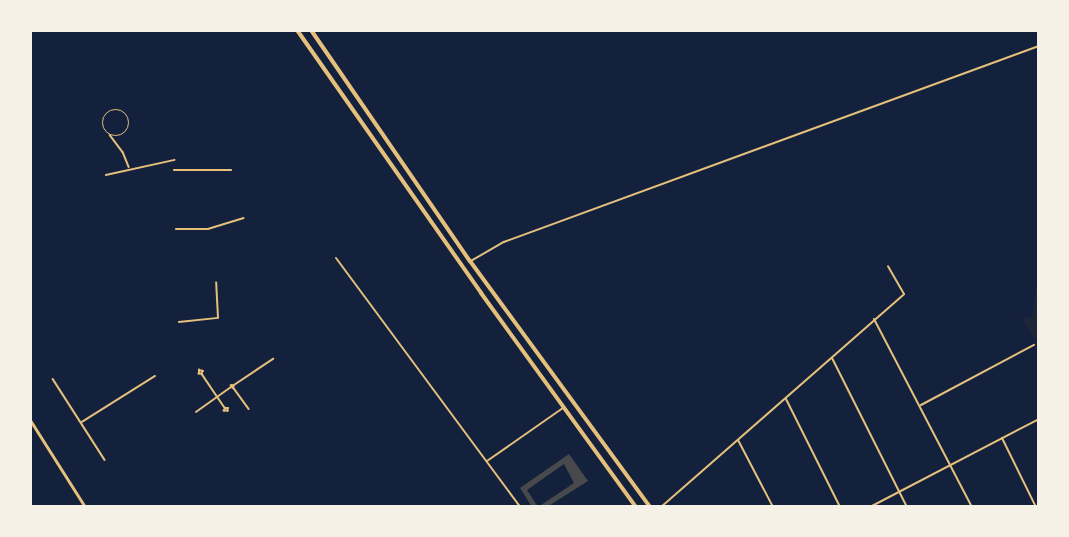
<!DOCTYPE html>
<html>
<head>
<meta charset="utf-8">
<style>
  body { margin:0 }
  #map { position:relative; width:1069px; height:537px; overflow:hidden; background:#14213d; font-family:Montserrat,sans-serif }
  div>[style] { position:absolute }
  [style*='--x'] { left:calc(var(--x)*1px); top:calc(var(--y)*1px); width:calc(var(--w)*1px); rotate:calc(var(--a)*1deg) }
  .green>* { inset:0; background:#1d2539 }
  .building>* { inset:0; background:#48494c }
  .service>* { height:1.5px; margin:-0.75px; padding:0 0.75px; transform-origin:0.75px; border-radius:0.75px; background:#e5c07b }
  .pedestrian>* { height:1.5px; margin:-0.75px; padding:0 0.75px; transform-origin:0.75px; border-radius:0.75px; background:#e5c07b }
  .pedestrian>.ring { margin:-0.75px; padding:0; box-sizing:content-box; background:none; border:1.5px solid #e5c07b; border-radius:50% }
  .minor>* { height:2px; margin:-1px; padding:0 1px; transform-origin:1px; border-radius:1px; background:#e5c07b }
  .tertiary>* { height:3px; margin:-1.5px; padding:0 1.5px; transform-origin:1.5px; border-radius:1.5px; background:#e5c07b }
  .trunk>* { height:4px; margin:-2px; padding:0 2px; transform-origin:2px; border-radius:2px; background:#e5c07b }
  span { translate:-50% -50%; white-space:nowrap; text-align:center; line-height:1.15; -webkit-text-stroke:6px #f6f1e7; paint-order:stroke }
  .frame { position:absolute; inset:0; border:32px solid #f6f1e7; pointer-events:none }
</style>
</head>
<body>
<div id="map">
  <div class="green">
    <i style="clip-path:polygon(1039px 273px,1039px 340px,1033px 337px,1022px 319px,1032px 316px)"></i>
  </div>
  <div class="building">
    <i style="clip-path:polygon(evenodd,569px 454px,588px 481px,547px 507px,532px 507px,520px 488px,569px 454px,564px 464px,574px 483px,538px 507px,527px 490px,564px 464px)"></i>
  </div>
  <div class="service">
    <i style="--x:471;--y:261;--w:38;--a:-30"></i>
    <i style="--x:504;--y:242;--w:570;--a:-20.12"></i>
  </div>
  <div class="pedestrian">
    <i class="ring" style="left:103px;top:110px;width:24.5px;height:24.5px"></i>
    <i style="--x:110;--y:135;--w:21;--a:53"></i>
    <i style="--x:123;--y:152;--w:16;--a:68"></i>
    <i style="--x:174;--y:170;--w:57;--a:0"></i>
    <i style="--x:106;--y:175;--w:70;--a:-12.4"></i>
    <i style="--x:176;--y:229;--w:32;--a:0"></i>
    <i style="--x:208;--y:229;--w:37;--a:-17"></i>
    <i style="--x:179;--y:322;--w:39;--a:-6"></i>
    <i style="--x:218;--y:318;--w:35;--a:-93"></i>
    <i style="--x:199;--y:370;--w:4;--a:14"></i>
    <i style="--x:203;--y:371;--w:3;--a:108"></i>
    <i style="--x:202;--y:374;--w:3;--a:180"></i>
    <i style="--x:199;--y:374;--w:4;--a:-90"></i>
    <i style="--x:202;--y:374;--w:41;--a:55.9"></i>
    <i style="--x:53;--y:379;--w:96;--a:57.3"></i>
    <i style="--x:232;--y:385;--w:2;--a:27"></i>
    <i style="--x:234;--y:386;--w:2;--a:117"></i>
    <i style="--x:233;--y:388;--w:3;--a:-135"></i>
    <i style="--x:231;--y:386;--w:1;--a:-45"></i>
    <i style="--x:234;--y:385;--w:47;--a:-33.7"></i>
    <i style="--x:233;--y:387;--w:27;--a:54"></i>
    <i style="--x:225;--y:408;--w:3;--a:0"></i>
    <i style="--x:228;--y:408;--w:3;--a:90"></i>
    <i style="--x:228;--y:411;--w:4;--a:180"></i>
    <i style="--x:224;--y:411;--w:3;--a:-72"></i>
    <i style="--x:196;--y:412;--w:43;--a:-35.5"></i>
    <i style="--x:82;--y:422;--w:86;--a:-32.2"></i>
  </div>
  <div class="minor">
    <i style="--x:336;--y:258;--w:310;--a:53.5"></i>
    <i style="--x:874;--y:319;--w:212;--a:62.5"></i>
    <i style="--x:832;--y:358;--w:167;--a:63.3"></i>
    <i style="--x:786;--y:399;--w:121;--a:63.4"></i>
    <i style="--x:921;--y:405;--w:128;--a:-28"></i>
    <i style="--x:1002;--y:438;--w:77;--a:63.8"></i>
    <i style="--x:738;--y:440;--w:76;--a:62.4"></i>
    <i style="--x:487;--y:461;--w:93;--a:-34.9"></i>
    <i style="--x:661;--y:507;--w:323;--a:-41.2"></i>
    <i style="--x:904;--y:294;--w:32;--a:-120"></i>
    <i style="--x:870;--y:507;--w:191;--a:-27.5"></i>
  </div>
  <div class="tertiary">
    <i style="--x:30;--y:420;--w:103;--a:57.7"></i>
  </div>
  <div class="trunk">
    <i style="--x:297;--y:30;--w:321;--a:55"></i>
    <i style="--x:481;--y:293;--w:264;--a:54.1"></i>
    <i style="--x:311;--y:30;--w:280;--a:55.5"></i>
    <i style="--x:470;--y:261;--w:305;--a:53.8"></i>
  </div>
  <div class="frame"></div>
</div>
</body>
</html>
